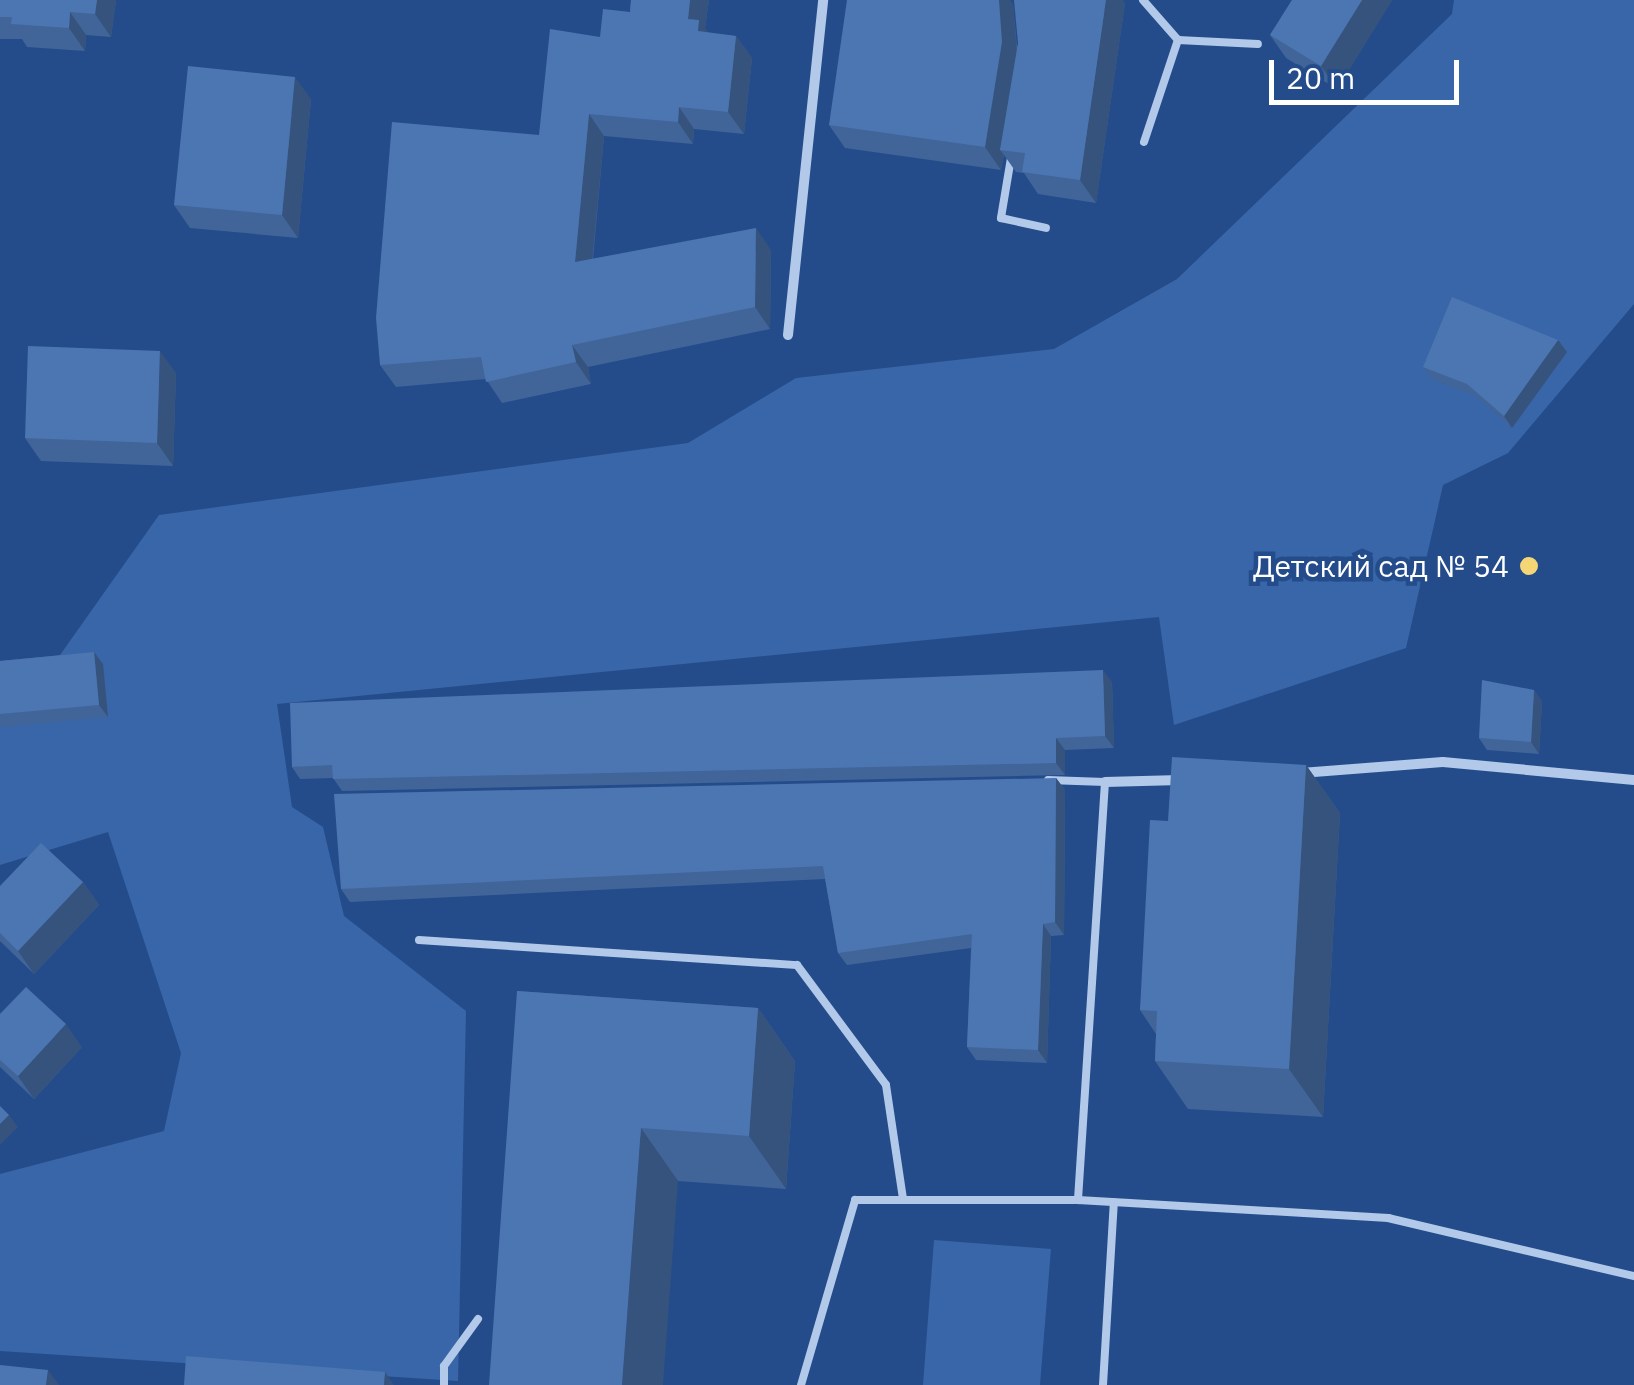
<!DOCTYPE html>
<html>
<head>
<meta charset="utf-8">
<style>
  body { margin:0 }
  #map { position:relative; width:1634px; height:1385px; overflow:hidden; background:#244c8b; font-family:"IBM Plex Sans",sans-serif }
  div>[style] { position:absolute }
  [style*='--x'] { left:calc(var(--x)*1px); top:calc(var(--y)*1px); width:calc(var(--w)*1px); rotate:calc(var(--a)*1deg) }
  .green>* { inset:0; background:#3866a8 }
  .service>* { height:8px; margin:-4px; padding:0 4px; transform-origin:4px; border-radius:4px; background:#b2c9ea }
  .minor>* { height:10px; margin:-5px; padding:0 5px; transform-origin:5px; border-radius:5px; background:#b2c9ea }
  .wall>* { inset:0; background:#416599 }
  .shaded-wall>* { inset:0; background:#35537d }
  .building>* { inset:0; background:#4c76b2 }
  .dots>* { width:28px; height:28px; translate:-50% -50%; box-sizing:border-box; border:5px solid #244c8b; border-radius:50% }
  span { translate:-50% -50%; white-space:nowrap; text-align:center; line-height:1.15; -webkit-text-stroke:9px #244c8b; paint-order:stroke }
  .poi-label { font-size:30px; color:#fff }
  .right { translate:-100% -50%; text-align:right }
  .scale { position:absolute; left:1269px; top:60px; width:190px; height:45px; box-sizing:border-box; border:5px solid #fff; border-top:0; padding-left:12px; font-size:30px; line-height:35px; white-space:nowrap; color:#fff; -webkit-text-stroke:8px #244c8b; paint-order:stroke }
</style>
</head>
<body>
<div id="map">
  <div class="green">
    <i style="clip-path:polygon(1454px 0,1634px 0,1634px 304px,1508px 453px,1443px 485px,1406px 648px,1174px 725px,1159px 617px,277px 704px,292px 807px,323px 827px,344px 916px,466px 1011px,458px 1381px,0 1351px,0 1174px,164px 1131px,181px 1053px,108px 832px,0 865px,0 675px,60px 655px,159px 515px,688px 443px,796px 378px,1054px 349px,1177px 279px,1452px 14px)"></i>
    <i style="clip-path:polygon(934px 1240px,1051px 1249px,1040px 1385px,923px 1385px)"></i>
  </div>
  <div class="service">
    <i style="--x:1143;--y:0;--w:53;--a:48.8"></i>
    <i style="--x:1178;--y:40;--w:80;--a:2.9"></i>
    <i style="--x:1144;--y:142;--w:108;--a:-71.6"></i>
    <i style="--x:1011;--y:158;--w:61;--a:99.5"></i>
    <i style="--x:1001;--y:218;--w:46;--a:12.5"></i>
    <i style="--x:1048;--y:780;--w:57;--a:2"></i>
    <i style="--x:1105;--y:782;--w:419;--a:93.7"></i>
    <i style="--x:419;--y:940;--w:379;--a:3.8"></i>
    <i style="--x:797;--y:965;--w:149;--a:53.4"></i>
    <i style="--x:886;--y:1085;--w:115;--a:81.5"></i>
    <i style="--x:444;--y:1385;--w:19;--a:-90"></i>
    <i style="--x:444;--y:1366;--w:58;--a:-54.1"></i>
    <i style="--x:801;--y:1385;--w:193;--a:-73.7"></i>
    <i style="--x:855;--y:1200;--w:223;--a:0"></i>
    <i style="--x:1078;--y:1200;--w:311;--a:3.3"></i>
    <i style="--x:1388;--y:1218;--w:253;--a:13.3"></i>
    <i style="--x:1103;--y:1385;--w:183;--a:-86.6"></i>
  </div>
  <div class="minor">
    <i style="--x:788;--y:335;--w:337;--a:-84"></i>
    <i style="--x:1301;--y:773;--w:142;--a:-4.4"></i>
    <i style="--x:1443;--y:762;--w:192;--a:5.4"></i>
    <i style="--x:1105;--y:782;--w:75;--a:-1.5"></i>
  </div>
  <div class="wall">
    <i style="clip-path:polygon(0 0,116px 0,111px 37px,86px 35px,85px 51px,27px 47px,22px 39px,0 39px)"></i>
    <i style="clip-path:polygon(631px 0,709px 0,705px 28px,708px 33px,736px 36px,752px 58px,744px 134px,694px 129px,693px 144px,604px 136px,593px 259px,771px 250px,770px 329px,588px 367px,591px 384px,502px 403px,486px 379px,396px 387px,380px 365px,539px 135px,600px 37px,630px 12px)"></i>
    <i style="clip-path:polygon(1292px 0,1392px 0,1337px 89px,1286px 58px,1270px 35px)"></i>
    <i style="clip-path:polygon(1125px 3px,1096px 203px,1038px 194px,1024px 173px,1016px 172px,1004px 155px,1001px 170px,845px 148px,829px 125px,1013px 4px,1017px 47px)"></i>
    <i style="clip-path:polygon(311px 99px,298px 238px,190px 228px,174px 205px)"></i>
    <i style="clip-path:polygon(1558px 340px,1567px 352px,1512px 428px,1475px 396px,1432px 379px,1423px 367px)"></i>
    <i style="clip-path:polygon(176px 373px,173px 466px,41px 461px,25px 438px)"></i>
    <i style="clip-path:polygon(94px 652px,103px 664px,108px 717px,0 727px,0 661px)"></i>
    <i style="clip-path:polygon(1112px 682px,1114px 748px,1065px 750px,1065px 775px,342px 791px,333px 778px,300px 779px,292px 767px)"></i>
    <i style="clip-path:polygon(1534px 690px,1542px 702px,1539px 754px,1487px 750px,1479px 738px)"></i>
    <i style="clip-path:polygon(1306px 765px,1340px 813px,1323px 1117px,1188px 1109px,1155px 1061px,1156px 1034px,1140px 1010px,1168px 821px)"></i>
    <i style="clip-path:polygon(1056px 778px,1065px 790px,1064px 935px,1051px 936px,1047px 1063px,976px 1060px,967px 1047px,971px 948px,847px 965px,838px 953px,825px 879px,350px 902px,341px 889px)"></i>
    <i style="clip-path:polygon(83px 882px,99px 905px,34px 974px,0 941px,0 886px)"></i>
    <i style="clip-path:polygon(517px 991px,758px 1008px,795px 1061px,786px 1189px,678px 1181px)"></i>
    <i style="clip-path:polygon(0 1014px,82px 1047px,34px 1099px,0 1067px)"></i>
  </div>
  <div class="shaded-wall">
    <i style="clip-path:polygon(97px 0,116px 0,111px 37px,95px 14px)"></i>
    <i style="clip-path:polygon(690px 0,709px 0,705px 28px,715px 42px,713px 53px,688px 19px)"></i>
    <i style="clip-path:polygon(999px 0,1010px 0,1013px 4px,1018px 65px,1000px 150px,1004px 155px,1001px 170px,985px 147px)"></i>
    <i style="clip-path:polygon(1106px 0,1123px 0,1125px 3px,1096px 203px,1080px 180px)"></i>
    <i style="clip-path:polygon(1362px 0,1392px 0,1337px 89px,1321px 66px)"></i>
    <i style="clip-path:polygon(70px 12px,86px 35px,85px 51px,69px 28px)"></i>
    <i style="clip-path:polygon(736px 36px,752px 58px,744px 134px,728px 112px)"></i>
    <i style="clip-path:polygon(295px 77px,311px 99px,298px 238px,282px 215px)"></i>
    <i style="clip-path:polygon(679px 107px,694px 129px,693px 144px,678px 122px)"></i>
    <i style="clip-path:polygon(589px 114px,604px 136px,590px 284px,575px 262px)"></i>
    <i style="clip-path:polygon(756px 228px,771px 250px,770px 329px,755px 307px)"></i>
    <i style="clip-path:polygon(1558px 340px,1567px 352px,1512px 428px,1504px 416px)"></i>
    <i style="clip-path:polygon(572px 345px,588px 367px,591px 384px,576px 362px)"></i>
    <i style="clip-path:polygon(160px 351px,176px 373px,173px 466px,157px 443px)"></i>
    <i style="clip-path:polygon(94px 652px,103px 664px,108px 717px,99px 705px)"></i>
    <i style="clip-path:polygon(1103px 670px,1112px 682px,1114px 748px,1105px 736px)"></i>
    <i style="clip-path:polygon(1534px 690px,1542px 702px,1539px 754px,1531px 742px)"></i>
    <i style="clip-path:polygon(1056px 738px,1065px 750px,1065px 775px,1056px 763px)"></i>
    <i style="clip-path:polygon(1306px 765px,1340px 813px,1323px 1117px,1289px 1069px)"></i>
    <i style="clip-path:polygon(1056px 778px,1065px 790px,1064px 935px,1055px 922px)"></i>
    <i style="clip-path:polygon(83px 882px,99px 905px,34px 974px,18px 951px)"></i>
    <i style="clip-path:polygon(1043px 924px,1051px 936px,1047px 1063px,1038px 1050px)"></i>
    <i style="clip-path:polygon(758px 1008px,795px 1061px,786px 1189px,749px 1136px)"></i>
    <i style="clip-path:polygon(66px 1024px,82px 1047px,34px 1099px,18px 1076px)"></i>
    <i style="clip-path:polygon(9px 1115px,18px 1127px,0 1145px,0 1124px)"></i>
    <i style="clip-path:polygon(641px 1128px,678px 1181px,663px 1385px,622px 1385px)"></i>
    <i style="clip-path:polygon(48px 1370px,59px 1385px,46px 1385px)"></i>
    <i style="clip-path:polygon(385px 1372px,394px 1385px,384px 1385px)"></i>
  </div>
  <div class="building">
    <i style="clip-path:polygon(0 0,97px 0,95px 14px,70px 12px,69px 28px,11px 24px,12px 17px,0 17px)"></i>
    <i style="clip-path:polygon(631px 0,690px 0,688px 19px,699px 20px,698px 31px,736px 36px,728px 112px,679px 107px,678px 122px,589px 114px,575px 262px,756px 228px,755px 307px,572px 345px,576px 362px,486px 382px,481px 357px,380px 365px,376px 318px,392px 122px,539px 135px,550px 29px,600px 37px,603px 9px,630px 12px)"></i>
    <i style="clip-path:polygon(847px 0,999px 0,1002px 42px,985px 147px,829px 125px)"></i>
    <i style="clip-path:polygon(1014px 0,1106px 0,1080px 180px,1022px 172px,1025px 153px,1000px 150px,1018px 43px)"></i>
    <i style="clip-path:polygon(1292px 0,1362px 0,1321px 66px,1270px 35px)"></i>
    <i style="clip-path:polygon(188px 66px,295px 77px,282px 215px,174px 205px)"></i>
    <i style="clip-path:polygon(1452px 297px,1558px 340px,1504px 416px,1467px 384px,1423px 367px)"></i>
    <i style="clip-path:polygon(28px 346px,160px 351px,157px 443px,25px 438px)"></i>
    <i style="clip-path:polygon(94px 652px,99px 705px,0 714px,0 661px)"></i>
    <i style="clip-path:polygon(1103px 670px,1105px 736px,1056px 738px,1056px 763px,333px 779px,332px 765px,292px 767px,290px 703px)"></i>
    <i style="clip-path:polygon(1482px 680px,1534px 690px,1531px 742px,1479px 738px)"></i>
    <i style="clip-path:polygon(1172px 757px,1306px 765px,1289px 1069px,1155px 1061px,1157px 1011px,1140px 1010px,1150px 820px,1168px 821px)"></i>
    <i style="clip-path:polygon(1056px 778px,1055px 922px,1043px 924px,1038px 1050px,967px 1047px,972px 934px,838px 953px,823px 866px,341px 889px,334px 794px)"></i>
    <i style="clip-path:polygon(41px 843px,83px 882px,18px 951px,0 933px,0 886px)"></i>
    <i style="clip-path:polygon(26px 987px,66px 1024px,18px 1076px,0 1060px,0 1014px)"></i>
    <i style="clip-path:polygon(517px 991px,758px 1008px,749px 1136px,641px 1128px,622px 1385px,489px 1385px)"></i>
    <i style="clip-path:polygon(0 1106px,9px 1115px,0 1124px)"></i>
    <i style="clip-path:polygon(186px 1356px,385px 1372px,384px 1385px,184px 1385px)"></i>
    <i style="clip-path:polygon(0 1365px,48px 1370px,46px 1385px,0 1385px)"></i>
  </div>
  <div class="dots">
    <i style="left:1529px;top:566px;background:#f5d676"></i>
  </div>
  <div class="poi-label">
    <span class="right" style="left:1509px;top:566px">Детский сад № 54</span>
  </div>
  <div class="scale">20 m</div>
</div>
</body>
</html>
